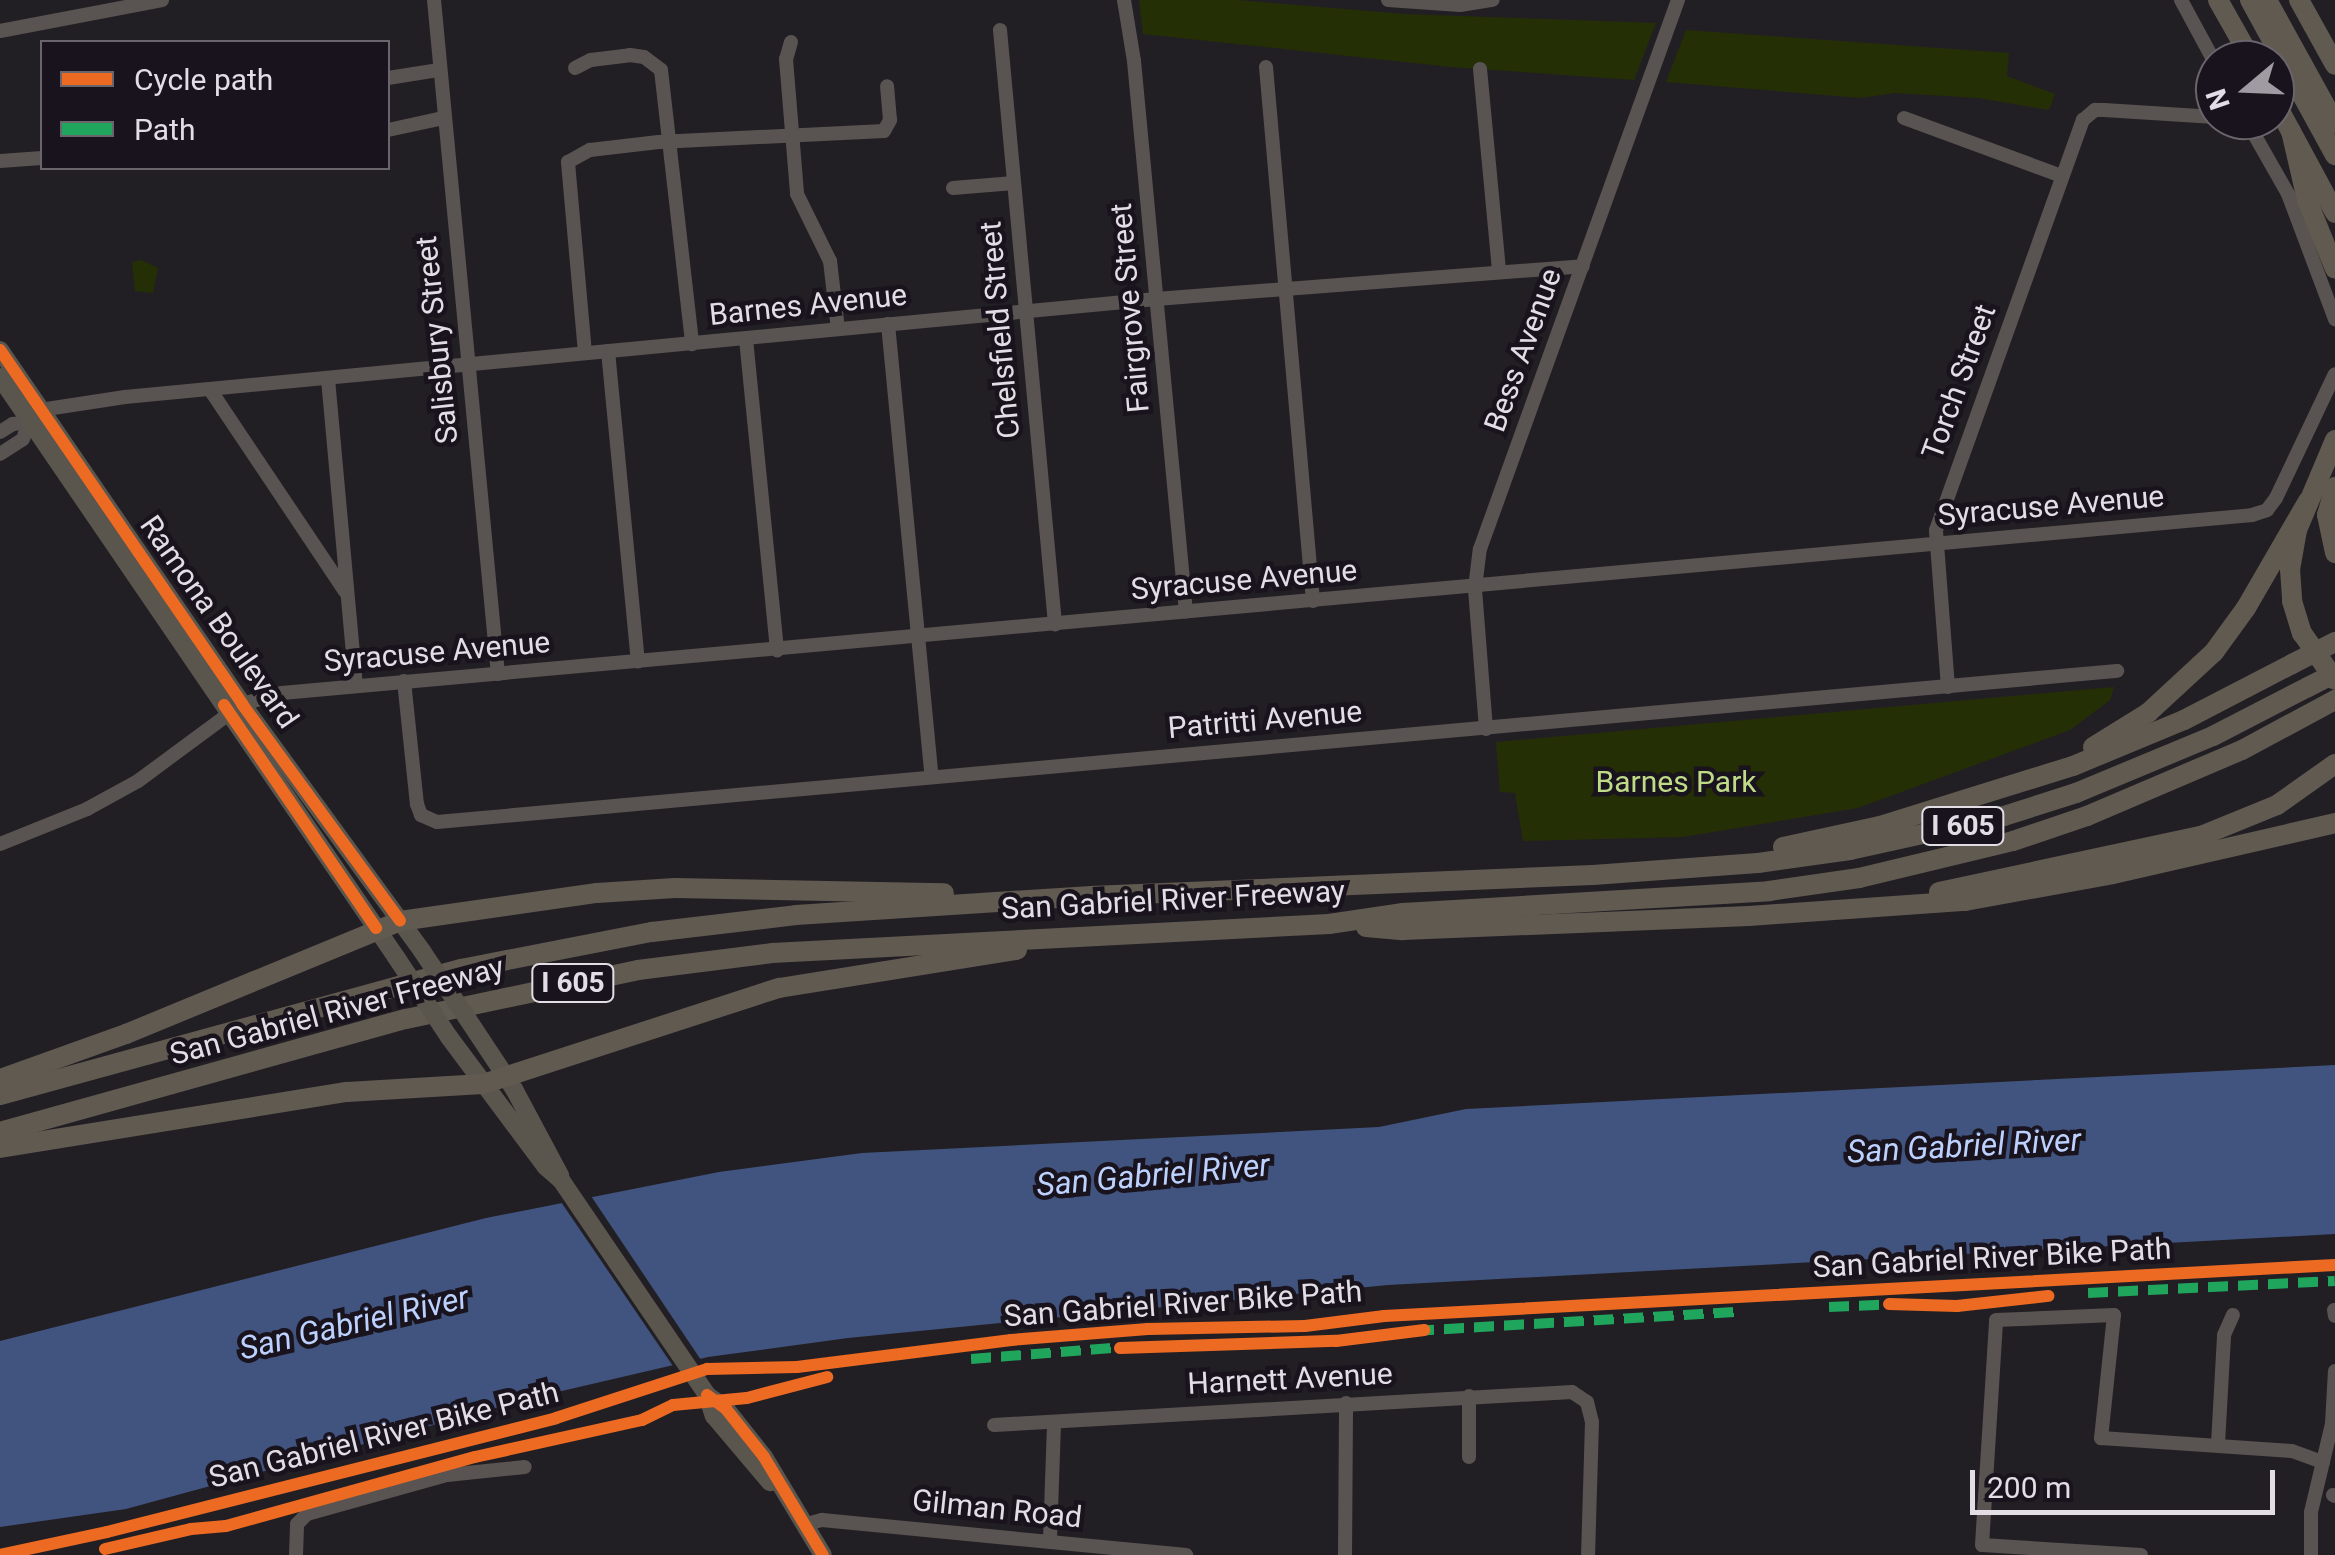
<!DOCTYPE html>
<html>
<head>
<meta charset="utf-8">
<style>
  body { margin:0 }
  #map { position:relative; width:2335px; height:1555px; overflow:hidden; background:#221f24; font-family:Roboto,sans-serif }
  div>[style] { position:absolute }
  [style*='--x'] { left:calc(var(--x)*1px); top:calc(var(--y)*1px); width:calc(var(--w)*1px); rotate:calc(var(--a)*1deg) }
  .green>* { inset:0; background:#252f05 }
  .water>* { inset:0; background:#41547f }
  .pier>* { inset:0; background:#221f24 }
  .minor>* { height:14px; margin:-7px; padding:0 7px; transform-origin:7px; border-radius:7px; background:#595451 }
  .major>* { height:18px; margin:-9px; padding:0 9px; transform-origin:9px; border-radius:9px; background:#5a554d }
  .highway>* { height:20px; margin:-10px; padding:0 10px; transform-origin:10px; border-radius:10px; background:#615a51 }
  .major-bridge>* { height:18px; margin:-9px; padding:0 9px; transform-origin:9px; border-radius:9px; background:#5a554d }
  .highway-bridge>* { height:20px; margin:-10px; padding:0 10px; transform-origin:10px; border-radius:10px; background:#615a51 }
  .quiet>* { height:10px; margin-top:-5px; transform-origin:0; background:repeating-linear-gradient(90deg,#20a55d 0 20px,transparent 0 30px) }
  .cycleway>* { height:12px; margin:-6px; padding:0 6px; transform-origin:6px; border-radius:6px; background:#ed6a23 }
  span { translate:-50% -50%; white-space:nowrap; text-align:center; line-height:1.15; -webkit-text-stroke:9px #19131d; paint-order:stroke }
  .shield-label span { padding:2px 8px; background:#19131d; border:2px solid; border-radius:8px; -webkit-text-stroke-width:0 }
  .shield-label { font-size:28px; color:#e3dee6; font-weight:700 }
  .street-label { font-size:30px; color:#e3dee6 }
  .park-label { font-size:30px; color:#bfdb88 }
  .water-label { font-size:32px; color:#bcd1fe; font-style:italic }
  .legend { position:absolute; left:40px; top:40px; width:350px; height:130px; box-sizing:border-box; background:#19131d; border:2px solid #6a646d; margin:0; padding:12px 18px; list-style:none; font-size:30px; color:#e3dee6 }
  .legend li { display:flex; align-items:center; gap:20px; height:50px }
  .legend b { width:50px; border:2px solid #6a646d }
  .north { position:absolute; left:2195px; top:40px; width:100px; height:100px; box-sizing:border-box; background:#19131d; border:2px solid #6a646d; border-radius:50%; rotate:251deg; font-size:28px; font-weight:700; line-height:40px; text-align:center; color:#e3dee6 }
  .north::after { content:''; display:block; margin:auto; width:35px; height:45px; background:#9f9ba2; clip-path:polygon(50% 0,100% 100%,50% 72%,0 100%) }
  .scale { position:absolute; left:1970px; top:1470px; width:305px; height:45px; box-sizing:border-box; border:5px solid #e3dee6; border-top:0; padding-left:12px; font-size:30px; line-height:35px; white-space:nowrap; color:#e3dee6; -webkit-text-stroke:8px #19131d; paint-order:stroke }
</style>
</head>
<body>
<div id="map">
  <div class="green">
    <i style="clip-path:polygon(1139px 0,1237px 0,1404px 14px,1656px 23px,1634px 80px,1451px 67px,1143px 34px)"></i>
    <i style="clip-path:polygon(1686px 30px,2009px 53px,2007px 76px,2055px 94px,2049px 110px,1978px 98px,1895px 93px,1861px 98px,1666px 82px)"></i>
    <i style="clip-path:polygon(141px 260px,158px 268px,153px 293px,135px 291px,132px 262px)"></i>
    <i style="clip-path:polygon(2114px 687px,2110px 700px,2070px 730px,1858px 808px,1683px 837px,1523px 841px,1515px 793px,1500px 792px,1496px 742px)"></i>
  </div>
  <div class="water">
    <i style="clip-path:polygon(2335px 1065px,2335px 1234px,1388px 1285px,848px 1338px,708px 1357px,536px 1397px,126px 1509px,0 1527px,0 1341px,486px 1218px,719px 1172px,862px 1153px,1379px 1127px,1466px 1109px)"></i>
  </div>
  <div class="pier">
    <i style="clip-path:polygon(589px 1193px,703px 1363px,675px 1369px,559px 1199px)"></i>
  </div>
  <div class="minor">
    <i style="--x:434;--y:0;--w:677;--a:84.58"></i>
    <i style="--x:1124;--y:0;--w:62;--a:80.7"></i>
    <i style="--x:1134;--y:61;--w:553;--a:84.61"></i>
    <i style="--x:1388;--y:0;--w:72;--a:4"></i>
    <i style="--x:1460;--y:5;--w:33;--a:-9"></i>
    <i style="--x:2181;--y:0;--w:72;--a:61.6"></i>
    <i style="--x:1000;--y:30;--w:597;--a:84.71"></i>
    <i style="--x:0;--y:31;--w:165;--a:-10.8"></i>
    <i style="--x:791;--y:42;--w:18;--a:106"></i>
    <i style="--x:786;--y:59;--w:135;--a:85.3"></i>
    <i style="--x:797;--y:194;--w:75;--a:63.8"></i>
    <i style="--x:830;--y:261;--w:68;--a:83.3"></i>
    <i style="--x:1266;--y:67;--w:536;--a:84.97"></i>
    <i style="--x:575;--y:68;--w:18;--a:-27"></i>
    <i style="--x:591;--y:60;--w:39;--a:-7"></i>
    <i style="--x:630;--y:55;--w:14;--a:8"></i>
    <i style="--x:644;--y:57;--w:21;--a:37"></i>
    <i style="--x:661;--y:70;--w:276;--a:83.5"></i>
    <i style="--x:1480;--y:69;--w:201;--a:84.6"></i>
    <i style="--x:388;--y:78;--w:52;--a:-8.9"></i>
    <i style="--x:1904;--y:118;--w:168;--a:20.2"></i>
    <i style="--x:2246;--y:120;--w:85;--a:60.4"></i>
    <i style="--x:2288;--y:194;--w:134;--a:69.4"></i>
    <i style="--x:388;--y:130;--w:56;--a:-12.3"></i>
    <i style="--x:0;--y:161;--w:42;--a:-4.1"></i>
    <i style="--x:953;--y:188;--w:61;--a:-4.7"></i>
    <i style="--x:888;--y:324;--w:455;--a:84.5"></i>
    <i style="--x:746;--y:339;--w:313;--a:84.3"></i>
    <i style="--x:608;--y:351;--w:312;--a:84.5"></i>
    <i style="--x:585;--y:353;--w:192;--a:-95.1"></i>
    <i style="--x:568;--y:162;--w:25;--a:-29"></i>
    <i style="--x:590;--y:150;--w:69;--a:-6.6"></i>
    <i style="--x:659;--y:142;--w:225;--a:-2.8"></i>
    <i style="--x:884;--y:131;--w:13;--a:-61"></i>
    <i style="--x:890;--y:120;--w:34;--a:-95"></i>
    <i style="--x:328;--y:379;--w:308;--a:84.8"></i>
    <i style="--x:211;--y:391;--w:241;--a:56.2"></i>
    <i style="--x:0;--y:432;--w:15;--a:-32"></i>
    <i style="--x:13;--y:424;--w:16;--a:-7"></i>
    <i style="--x:0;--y:454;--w:27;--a:-33"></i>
    <i style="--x:23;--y:439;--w:18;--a:-71"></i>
    <i style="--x:29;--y:422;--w:16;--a:-47"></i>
    <i style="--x:40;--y:410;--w:86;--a:-8.7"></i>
    <i style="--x:125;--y:397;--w:1036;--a:-5.43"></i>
    <i style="--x:1156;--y:299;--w:428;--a:-4.4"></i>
    <i style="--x:404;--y:681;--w:124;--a:84"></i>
    <i style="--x:417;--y:804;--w:12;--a:70"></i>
    <i style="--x:421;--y:815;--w:17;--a:24"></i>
    <i style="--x:437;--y:822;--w:1687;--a:-5.14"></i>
    <i style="--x:1948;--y:687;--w:157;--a:-94.4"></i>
    <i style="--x:1936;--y:530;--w:436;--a:-70.3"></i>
    <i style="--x:2083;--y:120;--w:16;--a:-40"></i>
    <i style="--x:2095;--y:110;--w:9;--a:0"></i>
    <i style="--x:2104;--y:110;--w:111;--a:3.6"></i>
    <i style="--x:1486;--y:729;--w:141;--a:-94.5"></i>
    <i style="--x:1475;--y:588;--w:39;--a:-83"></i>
    <i style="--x:1480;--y:549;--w:584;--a:-70.17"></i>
    <i style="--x:0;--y:844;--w:94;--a:-21.9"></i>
    <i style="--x:87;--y:809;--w:58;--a:-28.8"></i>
    <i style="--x:138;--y:781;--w:129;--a:-36.5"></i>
    <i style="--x:242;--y:704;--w:41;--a:-15.4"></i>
    <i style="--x:282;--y:693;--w:1978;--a:-5.16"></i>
    <i style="--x:2252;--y:515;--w:16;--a:-18"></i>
    <i style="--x:2267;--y:510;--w:15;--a:-53"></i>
    <i style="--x:2276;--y:498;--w:137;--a:-64.6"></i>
    <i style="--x:2334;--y:1310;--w:6;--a:81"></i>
    <i style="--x:1469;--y:1396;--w:61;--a:90"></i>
    <i style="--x:994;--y:1425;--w:579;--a:-3.27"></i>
    <i style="--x:1572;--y:1392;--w:18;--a:34"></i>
    <i style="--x:1587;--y:1402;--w:21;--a:76"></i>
    <i style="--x:1592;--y:1422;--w:133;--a:91.7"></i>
    <i style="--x:2218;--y:1444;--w:109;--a:-86.8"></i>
    <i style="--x:2224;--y:1335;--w:22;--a:-66"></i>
    <i style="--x:2333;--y:1495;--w:2;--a:27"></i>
    <i style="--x:804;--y:1525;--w:19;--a:-16"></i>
    <i style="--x:822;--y:1520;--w:366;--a:5.5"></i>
    <i style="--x:1050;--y:1539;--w:117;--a:-88"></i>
    <i style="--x:296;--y:1555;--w:31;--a:-88"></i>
    <i style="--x:297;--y:1524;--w:14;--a:-45"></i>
    <i style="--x:307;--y:1514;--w:145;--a:-15.6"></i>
    <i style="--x:447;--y:1475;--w:78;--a:-5.9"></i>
    <i style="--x:1345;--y:1555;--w:152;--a:-89.6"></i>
    <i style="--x:2141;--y:1555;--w:159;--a:-176.4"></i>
    <i style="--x:1982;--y:1545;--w:225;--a:-86.4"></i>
    <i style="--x:1996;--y:1320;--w:118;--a:-2.4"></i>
    <i style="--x:2114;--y:1315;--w:124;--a:96"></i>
    <i style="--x:2101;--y:1438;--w:191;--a:3.9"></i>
    <i style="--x:2292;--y:1451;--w:33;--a:20"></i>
    <i style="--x:2311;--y:1555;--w:43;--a:-90"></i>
    <i style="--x:2311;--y:1512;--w:90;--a:-76.6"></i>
    <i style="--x:2332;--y:1424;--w:53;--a:-86.8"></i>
  </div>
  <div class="major">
    <i style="--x:0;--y:350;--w:429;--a:55.6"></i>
    <i style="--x:242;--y:704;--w:306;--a:53.9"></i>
    <i style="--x:0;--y:377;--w:702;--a:55.68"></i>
    <i style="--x:467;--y:1018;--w:85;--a:56.5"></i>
    <i style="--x:514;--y:1089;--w:98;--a:61.9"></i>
    <i style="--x:449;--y:1037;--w:162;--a:53.3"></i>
    <i style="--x:546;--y:1167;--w:20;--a:41"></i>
    <i style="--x:561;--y:1180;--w:260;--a:55.8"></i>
    <i style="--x:707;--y:1395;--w:24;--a:36"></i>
    <i style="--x:726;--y:1409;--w:61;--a:51.6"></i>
    <i style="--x:764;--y:1457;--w:114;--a:59"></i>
    <i style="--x:707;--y:1395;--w:22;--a:72"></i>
    <i style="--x:714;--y:1416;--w:87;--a:49.7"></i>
  </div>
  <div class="highway">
    <i style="--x:2218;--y:0;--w:69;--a:60.5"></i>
    <i style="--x:2250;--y:0;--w:177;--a:61.3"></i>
    <i style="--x:2267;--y:0;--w:141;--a:61.1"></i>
    <i style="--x:2299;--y:0;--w:74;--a:61"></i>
    <i style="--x:2275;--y:102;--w:126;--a:61.6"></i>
    <i style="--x:2291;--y:131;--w:71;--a:76.9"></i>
    <i style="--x:2307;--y:200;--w:74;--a:67.9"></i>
    <i style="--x:2335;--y:440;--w:98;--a:112.9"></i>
    <i style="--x:2297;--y:530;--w:40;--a:100"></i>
    <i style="--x:2290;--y:569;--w:32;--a:86"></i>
    <i style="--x:2292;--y:601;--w:34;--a:73"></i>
    <i style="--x:2302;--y:633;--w:57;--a:54.9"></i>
    <i style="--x:2335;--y:487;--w:29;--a:106"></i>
    <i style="--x:2327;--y:515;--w:39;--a:78"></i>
    <i style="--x:2093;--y:747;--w:65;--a:-31.7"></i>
    <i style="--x:2148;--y:713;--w:90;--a:-42.7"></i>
    <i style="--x:2214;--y:652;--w:54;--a:-54"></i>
    <i style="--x:2246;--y:608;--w:124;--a:-59.9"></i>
    <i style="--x:1783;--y:847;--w:99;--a:-12.2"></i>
    <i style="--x:1880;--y:826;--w:202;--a:-17.3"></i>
    <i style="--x:2073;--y:766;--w:120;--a:-22.5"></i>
    <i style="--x:2184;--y:720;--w:122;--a:-27.4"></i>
    <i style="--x:1939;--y:892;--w:268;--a:-12.1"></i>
    <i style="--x:2201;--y:836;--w:82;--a:-22.2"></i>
    <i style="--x:2277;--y:805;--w:71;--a:-35.3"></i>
    <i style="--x:1366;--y:927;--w:37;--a:5"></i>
    <i style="--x:1403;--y:930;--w:346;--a:-2.3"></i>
    <i style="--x:1749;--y:916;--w:217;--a:-4"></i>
    <i style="--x:1965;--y:901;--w:150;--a:-10.3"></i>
    <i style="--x:2113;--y:874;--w:228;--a:-12.9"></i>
    <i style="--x:0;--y:1079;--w:134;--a:-19.7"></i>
    <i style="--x:126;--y:1034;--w:296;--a:-22.4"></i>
    <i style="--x:400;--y:921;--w:199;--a:-8.1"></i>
    <i style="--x:597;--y:893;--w:78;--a:-3.7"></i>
    <i style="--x:675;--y:888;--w:269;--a:1.1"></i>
    <i style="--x:0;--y:1095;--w:478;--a:-15.3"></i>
    <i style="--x:461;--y:969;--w:195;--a:-11"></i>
    <i style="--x:652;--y:932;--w:145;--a:-6.7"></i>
    <i style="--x:796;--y:915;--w:296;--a:-3.7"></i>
    <i style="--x:1091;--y:896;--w:502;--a:-2.4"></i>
    <i style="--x:1593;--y:875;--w:165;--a:-4.2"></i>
    <i style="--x:1758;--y:863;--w:93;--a:-8"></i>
    <i style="--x:1850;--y:850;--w:158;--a:-12.4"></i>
    <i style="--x:2004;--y:816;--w:76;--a:-17.7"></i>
    <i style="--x:2076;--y:793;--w:148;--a:-22.6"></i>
    <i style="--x:2213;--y:736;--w:107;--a:-27.3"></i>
    <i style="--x:0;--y:1132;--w:421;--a:-15.6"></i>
    <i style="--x:406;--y:1019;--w:237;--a:-11.9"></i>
    <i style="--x:638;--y:970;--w:135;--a:-7.2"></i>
    <i style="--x:772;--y:953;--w:558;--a:-2.98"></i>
    <i style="--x:1329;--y:924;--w:75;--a:-8.5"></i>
    <i style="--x:1403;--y:913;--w:367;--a:-3.4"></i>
    <i style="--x:1769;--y:891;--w:91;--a:-8.2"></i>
    <i style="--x:1859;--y:878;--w:158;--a:-13.5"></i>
    <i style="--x:2013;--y:841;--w:78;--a:-18.7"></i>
    <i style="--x:2087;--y:816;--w:168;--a:-23.1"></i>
    <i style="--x:2242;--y:750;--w:106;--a:-28.3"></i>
    <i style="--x:0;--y:1148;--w:351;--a:-9.2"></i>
    <i style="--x:347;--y:1092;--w:136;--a:-3.4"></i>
    <i style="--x:483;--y:1084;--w:311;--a:-18"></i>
    <i style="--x:779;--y:988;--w:241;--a:-9.1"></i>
  </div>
  <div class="major-bridge">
    <i style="--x:422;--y:951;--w:81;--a:56.1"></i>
    <i style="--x:396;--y:957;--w:96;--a:56.5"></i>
  </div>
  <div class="highway-bridge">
    <i style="--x:2292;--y:664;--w:48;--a:-27.1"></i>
    <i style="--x:2308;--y:687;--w:30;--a:-27"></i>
  </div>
  <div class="quiet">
    <i style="--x:2088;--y:1293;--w:247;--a:-2.8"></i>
    <i style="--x:1829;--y:1307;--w:70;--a:-2.5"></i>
    <i style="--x:1414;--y:1331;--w:321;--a:-3.4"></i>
    <i style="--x:971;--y:1359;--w:154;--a:-4.5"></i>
  </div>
  <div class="cycleway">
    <i style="--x:0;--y:350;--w:429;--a:55.6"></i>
    <i style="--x:242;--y:704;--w:268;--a:53.9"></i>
    <i style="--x:224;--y:705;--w:270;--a:55.7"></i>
    <i style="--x:1889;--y:1304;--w:68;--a:1.7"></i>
    <i style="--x:1957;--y:1306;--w:92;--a:-6.3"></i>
    <i style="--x:1120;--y:1348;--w:216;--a:-1.9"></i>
    <i style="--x:1336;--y:1341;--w:89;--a:-7.1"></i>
    <i style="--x:707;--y:1395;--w:24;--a:36"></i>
    <i style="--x:726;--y:1409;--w:61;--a:51.6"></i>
    <i style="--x:764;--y:1457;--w:114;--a:59"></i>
    <i style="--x:105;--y:1549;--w:88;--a:-13.1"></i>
    <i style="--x:191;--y:1529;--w:35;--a:-5"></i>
    <i style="--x:226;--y:1526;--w:258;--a:-15.5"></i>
    <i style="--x:475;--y:1457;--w:171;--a:-12.5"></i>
    <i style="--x:642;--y:1420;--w:34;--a:-26"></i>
    <i style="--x:673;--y:1405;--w:74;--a:-5.4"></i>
    <i style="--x:747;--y:1398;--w:83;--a:-14.7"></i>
    <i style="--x:0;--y:1555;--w:109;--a:-12.1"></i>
    <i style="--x:107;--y:1532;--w:463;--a:-14.2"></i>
    <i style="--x:556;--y:1418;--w:159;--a:-18"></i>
    <i style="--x:707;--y:1369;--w:90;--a:-1.3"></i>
    <i style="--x:797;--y:1367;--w:216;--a:-7.2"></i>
    <i style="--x:1011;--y:1340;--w:137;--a:-4.6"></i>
    <i style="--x:1148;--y:1329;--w:157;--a:-1.1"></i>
    <i style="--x:1305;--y:1326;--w:80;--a:-7.2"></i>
    <i style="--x:1384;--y:1316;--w:952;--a:-3.07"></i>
  </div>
  <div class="shield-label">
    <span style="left:1963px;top:826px">I 605</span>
    <span style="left:573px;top:983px">I 605</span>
  </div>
  <div class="street-label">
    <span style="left:808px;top:305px;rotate:-6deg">Barnes Avenue</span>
    <span style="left:1130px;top:308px;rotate:-95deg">Fairgrove Street</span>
    <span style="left:1000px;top:330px;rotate:-95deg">Chelsfield Street</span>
    <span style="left:437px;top:340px;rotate:-96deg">Salisbury Street</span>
    <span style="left:1523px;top:350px;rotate:-70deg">Bess Avenue</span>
    <span style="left:1959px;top:382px;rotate:-70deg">Torch Street</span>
    <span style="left:2051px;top:506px;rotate:-5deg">Syracuse Avenue</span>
    <span style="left:1244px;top:580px;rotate:-5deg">Syracuse Avenue</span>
    <span style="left:219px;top:622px;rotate:55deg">Ramona Boulevard</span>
    <span style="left:437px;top:652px;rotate:-5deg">Syracuse Avenue</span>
    <span style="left:1265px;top:720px;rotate:-5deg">Patritti Avenue</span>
    <span style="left:1173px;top:900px;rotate:-3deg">San Gabriel River Freeway</span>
    <span style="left:337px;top:1011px;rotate:-15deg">San Gabriel River Freeway</span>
    <span style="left:1992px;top:1258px;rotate:-3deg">San Gabriel River Bike Path</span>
    <span style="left:1183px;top:1304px;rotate:-4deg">San Gabriel River Bike Path</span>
    <span style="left:1290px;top:1379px;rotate:-3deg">Harnett Avenue</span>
    <span style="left:384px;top:1435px;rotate:-14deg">San Gabriel River Bike Path</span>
    <span style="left:997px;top:1509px;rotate:6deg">Gilman Road</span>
  </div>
  <div class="park-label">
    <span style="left:1676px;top:782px">Barnes Park</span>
  </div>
  <div class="water-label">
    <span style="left:1964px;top:1146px;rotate:-3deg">San Gabriel River</span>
    <span style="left:1153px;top:1175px;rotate:-5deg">San Gabriel River</span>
    <span style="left:354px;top:1323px;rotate:-13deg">San Gabriel River</span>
  </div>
  <ul class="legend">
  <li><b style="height:12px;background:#ed6a23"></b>Cycle path</li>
  <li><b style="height:12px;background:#20a55d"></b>Path</li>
  </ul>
  <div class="north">N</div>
  <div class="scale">200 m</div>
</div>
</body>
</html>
